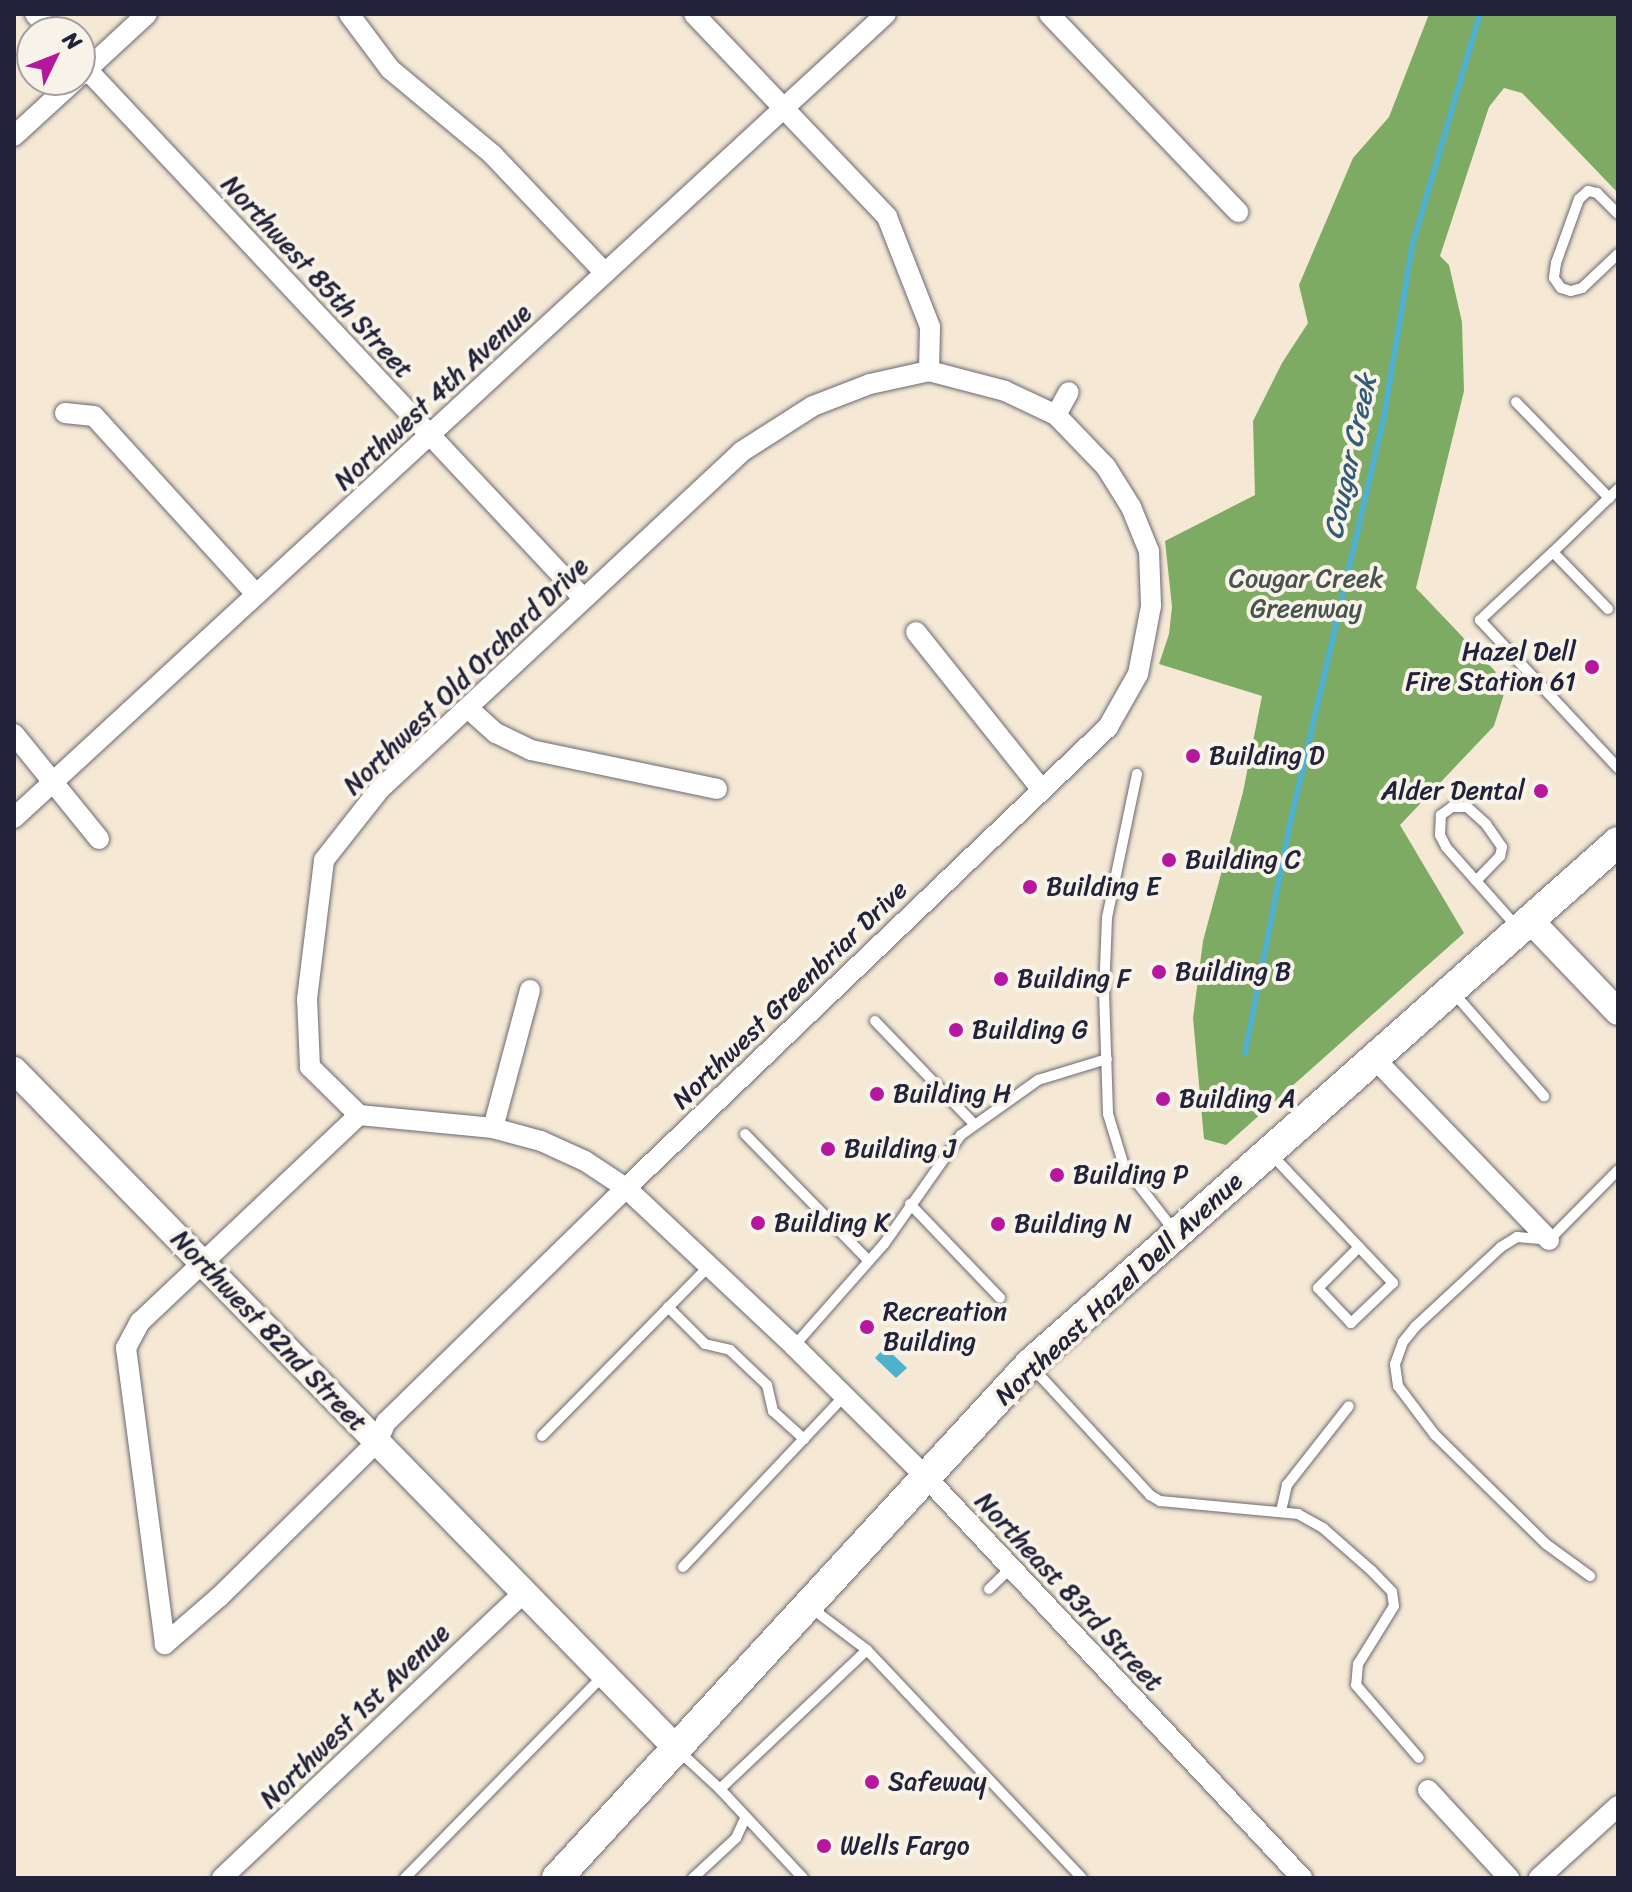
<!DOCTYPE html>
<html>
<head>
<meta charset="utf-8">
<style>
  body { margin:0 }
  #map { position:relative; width:1632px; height:1892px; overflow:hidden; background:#f5e9d5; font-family:Sriracha,sans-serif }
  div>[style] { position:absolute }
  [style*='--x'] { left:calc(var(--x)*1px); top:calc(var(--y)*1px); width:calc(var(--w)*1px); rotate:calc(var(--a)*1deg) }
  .forest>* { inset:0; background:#7eab64 }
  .water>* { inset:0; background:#4fb1ce }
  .stream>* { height:6px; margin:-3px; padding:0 3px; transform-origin:3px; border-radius:3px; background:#4fb1ce }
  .roads { filter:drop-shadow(0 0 2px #6c6871) drop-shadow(0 0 2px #6c6871) }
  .service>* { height:10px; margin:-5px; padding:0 5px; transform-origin:5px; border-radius:5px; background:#fff }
  .minor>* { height:20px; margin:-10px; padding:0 10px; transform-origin:10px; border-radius:10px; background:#fff }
  .tertiary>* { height:26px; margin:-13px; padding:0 13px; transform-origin:13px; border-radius:13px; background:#fff }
  .secondary>* { height:30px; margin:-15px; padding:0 15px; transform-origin:15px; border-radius:15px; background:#fff }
  .dots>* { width:22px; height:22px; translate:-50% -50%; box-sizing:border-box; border:4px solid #f7f3e8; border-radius:50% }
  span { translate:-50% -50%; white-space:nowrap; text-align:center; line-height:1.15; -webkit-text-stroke:8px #f7f3e8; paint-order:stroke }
  .street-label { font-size:26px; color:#22223b }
  .park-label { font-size:26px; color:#47534c }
  .poi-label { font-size:26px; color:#22223b }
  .right { translate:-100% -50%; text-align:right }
  .left { translate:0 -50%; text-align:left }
  .water-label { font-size:28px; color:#345b76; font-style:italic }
  .frame { position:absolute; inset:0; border:16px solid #22223b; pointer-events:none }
  .north { position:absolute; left:16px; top:16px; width:80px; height:80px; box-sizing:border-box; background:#f7f3e8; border:2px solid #a29fa3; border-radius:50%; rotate:47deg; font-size:22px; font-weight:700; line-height:32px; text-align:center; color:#22223b }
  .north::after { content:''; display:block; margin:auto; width:28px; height:36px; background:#b5179e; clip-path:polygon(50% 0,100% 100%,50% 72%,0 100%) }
</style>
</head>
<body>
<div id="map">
  <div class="forest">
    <i style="clip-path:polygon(1429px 14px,1618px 14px,1618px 193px,1522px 93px,1504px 88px,1489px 107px,1440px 256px,1449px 265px,1462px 322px,1464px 391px,1416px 588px,1495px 671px,1504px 694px,1494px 726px,1400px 825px,1464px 933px,1226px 1145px,1204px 1139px,1193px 1018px,1203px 941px,1243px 792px,1262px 696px,1159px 664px,1169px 634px,1172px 607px,1165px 541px,1255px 495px,1253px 421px,1282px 363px,1308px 323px,1299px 285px,1353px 158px,1389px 117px)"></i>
  </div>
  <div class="water">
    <i style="clip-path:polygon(885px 1347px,907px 1368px,896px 1378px,875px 1358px)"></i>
  </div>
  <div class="stream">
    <i style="--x:1245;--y:1053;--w:229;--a:-78.9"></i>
    <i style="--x:1289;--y:828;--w:423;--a:-77"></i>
    <i style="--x:1384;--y:416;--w:172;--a:-80.6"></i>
    <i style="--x:1412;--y:246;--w:242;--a:-73.7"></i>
  </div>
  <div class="roads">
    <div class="service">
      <i style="--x:1618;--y:214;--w:30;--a:-135"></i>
      <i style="--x:1597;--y:193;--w:9;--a:-167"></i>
      <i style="--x:1588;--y:191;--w:12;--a:138"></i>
      <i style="--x:1579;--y:199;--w:68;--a:109.8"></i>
      <i style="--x:1556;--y:263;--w:15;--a:98"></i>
      <i style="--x:1554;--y:278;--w:12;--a:55"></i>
      <i style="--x:1561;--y:288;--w:10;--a:17"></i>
      <i style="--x:1571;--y:291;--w:11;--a:-15"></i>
      <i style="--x:1582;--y:288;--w:50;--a:-43.4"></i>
      <i style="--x:1516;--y:402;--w:134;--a:45.9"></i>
      <i style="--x:1553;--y:552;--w:100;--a:137"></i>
      <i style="--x:1480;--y:620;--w:202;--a:47"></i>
      <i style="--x:1608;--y:609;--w:79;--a:-134"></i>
      <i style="--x:1553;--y:552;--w:91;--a:-44.1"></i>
      <i style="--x:1137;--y:774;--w:147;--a:101.8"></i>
      <i style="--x:1107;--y:918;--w:74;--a:92.3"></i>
      <i style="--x:1104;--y:992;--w:122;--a:88.1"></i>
      <i style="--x:1108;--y:1114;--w:54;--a:72.9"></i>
      <i style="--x:1124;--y:1166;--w:85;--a:52.2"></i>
      <i style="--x:1476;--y:881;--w:35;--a:-46"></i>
      <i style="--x:1500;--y:856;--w:9;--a:-77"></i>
      <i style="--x:1502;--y:847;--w:28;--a:-125"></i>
      <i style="--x:1486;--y:824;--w:25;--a:-138"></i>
      <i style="--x:1467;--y:807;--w:15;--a:180"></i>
      <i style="--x:1452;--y:807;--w:14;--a:144"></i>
      <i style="--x:1441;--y:815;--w:20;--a:93"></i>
      <i style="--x:1440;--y:835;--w:13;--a:63"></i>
      <i style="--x:1446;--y:847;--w:108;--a:48.4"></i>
      <i style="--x:1452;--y:991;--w:140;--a:48.8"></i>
      <i style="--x:875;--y:1021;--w:144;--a:46.1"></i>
      <i style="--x:745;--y:1134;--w:177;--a:45.7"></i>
      <i style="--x:1270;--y:1153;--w:179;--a:46.6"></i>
      <i style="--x:1393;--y:1283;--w:58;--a:136.4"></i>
      <i style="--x:1351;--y:1323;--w:48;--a:-133.3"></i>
      <i style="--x:1318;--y:1288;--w:58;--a:-45"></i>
      <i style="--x:910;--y:1204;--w:130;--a:46.2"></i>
      <i style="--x:668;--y:1307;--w:52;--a:45"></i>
      <i style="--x:705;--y:1344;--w:26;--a:13"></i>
      <i style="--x:730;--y:1350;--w:51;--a:43.4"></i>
      <i style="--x:767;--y:1385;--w:27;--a:77"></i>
      <i style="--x:773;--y:1411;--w:42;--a:42.1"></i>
      <i style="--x:794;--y:1346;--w:136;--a:-48.6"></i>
      <i style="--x:884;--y:1244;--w:133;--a:-54.8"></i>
      <i style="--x:961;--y:1135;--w:95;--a:-35.5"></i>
      <i style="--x:1038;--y:1080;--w:72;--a:-16.9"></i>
      <i style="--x:1031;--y:1366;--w:176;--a:47.3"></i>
      <i style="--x:1150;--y:1495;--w:12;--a:31"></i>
      <i style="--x:1160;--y:1501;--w:139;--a:5.4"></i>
      <i style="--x:1298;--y:1514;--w:29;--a:29"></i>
      <i style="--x:1323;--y:1528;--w:64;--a:41.2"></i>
      <i style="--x:1371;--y:1570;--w:30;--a:46"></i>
      <i style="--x:1392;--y:1592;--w:14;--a:82"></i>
      <i style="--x:1394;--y:1606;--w:68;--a:121.8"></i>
      <i style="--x:1358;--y:1664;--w:21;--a:95"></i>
      <i style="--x:1356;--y:1685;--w:96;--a:49.2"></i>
      <i style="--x:542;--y:1436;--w:238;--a:-45.5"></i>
      <i style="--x:1281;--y:1511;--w:27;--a:-77"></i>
      <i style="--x:1287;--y:1485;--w:100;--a:-51.9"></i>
      <i style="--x:683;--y:1567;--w:235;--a:-46.7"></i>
      <i style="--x:1590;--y:1576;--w:54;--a:-144"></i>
      <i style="--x:1546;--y:1544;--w:156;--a:-135.5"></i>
      <i style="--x:1435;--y:1435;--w:61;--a:-127.1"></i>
      <i style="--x:1398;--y:1386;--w:22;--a:-98"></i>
      <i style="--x:1395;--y:1364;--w:23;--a:-70"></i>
      <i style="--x:1403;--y:1342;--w:19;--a:-51"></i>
      <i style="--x:1415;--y:1327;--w:117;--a:-42.9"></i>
      <i style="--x:1501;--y:1247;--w:19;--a:-32"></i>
      <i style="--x:1517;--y:1237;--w:32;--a:5"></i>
      <i style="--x:1549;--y:1240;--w:98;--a:-45.4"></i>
      <i style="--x:989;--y:1589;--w:30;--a:-44"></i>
      <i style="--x:867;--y:1650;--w:313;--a:46.7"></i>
      <i style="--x:679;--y:1751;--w:56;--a:42.8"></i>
      <i style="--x:720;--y:1789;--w:122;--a:47"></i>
      <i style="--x:720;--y:1789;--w:202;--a:-43.4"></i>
      <i style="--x:867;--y:1650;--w:71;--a:-143"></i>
      <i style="--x:405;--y:1878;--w:283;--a:-45.6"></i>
      <i style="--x:693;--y:1878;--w:59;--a:-42.9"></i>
      <i style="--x:736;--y:1838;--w:23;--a:-65"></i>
    </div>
    <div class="minor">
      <i style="--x:35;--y:14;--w:25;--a:47"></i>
      <i style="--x:349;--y:14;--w:69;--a:53.3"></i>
      <i style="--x:390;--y:69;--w:133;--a:39.8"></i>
      <i style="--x:492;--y:154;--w:164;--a:46.5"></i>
      <i style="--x:694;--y:14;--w:280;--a:46.4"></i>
      <i style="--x:887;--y:217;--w:118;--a:68.6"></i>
      <i style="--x:930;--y:327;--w:44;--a:91.3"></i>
      <i style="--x:1049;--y:14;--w:274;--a:46.3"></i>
      <i style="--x:80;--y:62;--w:734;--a:46.82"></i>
      <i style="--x:80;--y:76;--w:91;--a:-42.8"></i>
      <i style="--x:14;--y:136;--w:83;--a:-42.6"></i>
      <i style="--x:929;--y:371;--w:79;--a:14.7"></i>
      <i style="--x:1005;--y:391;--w:56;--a:25.2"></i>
      <i style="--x:1056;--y:415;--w:72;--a:46.1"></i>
      <i style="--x:1106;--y:467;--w:47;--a:58"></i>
      <i style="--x:1131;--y:507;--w:48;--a:67.8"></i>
      <i style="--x:1149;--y:551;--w:55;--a:87.9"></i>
      <i style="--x:1151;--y:606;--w:69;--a:100.8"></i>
      <i style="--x:1138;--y:674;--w:61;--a:119.5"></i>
      <i style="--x:1108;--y:727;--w:667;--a:136.28"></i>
      <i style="--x:626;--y:1188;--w:335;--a:135.7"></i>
      <i style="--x:386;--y:1422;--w:22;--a:114"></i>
      <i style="--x:377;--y:1442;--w:221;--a:135.5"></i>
      <i style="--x:219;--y:1597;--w:72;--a:139"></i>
      <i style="--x:165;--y:1644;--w:299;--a:-97.5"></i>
      <i style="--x:126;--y:1348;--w:30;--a:-62"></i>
      <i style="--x:140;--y:1322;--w:301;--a:-43.4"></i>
      <i style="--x:359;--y:1115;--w:69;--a:-135.6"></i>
      <i style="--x:310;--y:1067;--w:68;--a:-92.5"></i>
      <i style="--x:307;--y:999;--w:140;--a:-83"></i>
      <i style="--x:324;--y:860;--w:89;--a:-51.8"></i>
      <i style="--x:379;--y:790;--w:495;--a:-43"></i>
      <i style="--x:741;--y:452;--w:85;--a:-32.6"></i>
      <i style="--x:813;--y:406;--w:61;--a:-21.1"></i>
      <i style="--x:870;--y:384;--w:60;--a:-12.4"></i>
      <i style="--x:65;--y:413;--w:29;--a:6"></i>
      <i style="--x:94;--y:416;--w:241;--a:47.7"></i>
      <i style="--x:1056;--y:415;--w:26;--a:-61"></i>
      <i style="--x:916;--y:632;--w:202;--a:51.4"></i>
      <i style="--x:469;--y:709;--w:36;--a:42"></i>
      <i style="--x:496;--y:733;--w:39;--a:26"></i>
      <i style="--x:531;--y:750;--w:190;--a:11.8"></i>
      <i style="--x:14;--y:734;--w:135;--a:51"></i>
      <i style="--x:14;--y:818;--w:1186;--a:-42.68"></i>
      <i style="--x:1373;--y:1057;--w:254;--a:46.1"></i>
      <i style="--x:359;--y:1115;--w:135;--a:5.5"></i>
      <i style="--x:493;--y:1128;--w:50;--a:15.2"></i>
      <i style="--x:541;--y:1141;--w:48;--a:24.4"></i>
      <i style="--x:585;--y:1161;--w:49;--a:33.4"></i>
      <i style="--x:626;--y:1188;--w:231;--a:43.2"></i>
      <i style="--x:794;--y:1346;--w:186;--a:44.8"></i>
      <i style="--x:926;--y:1477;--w:550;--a:46.84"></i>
      <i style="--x:493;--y:1128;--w:143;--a:-75"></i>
      <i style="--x:1428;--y:1790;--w:120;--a:47.4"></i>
      <i style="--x:222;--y:1878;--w:416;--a:-43.4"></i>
      <i style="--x:1539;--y:1878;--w:107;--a:-42.3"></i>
    </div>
    <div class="tertiary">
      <i style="--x:1530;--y:920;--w:127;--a:46.3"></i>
      <i style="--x:14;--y:1070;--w:948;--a:45.68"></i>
    </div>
    <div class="secondary">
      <i style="--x:557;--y:1878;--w:699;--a:-47.38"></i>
      <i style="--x:1030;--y:1364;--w:786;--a:-41.6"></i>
    </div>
  </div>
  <div class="dots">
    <i style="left:1592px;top:667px;background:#b5179e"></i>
    <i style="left:1193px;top:756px;background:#b5179e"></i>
    <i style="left:1541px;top:791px;background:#b5179e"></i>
    <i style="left:1169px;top:860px;background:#b5179e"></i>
    <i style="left:1030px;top:887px;background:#b5179e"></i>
    <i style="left:1159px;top:972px;background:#b5179e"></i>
    <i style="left:1001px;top:979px;background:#b5179e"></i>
    <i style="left:956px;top:1030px;background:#b5179e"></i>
    <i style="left:877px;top:1094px;background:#b5179e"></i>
    <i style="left:1163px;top:1099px;background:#b5179e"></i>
    <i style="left:828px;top:1149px;background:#b5179e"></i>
    <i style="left:1057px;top:1175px;background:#b5179e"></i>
    <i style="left:758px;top:1223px;background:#b5179e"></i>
    <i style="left:998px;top:1224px;background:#b5179e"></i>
    <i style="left:867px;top:1327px;background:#b5179e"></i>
    <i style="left:872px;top:1782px;background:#b5179e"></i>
    <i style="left:824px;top:1846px;background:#b5179e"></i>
  </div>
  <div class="street-label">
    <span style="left:317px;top:277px;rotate:47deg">Northwest 85th Street</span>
    <span style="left:433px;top:397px;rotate:-43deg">Northwest 4th Avenue</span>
    <span style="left:466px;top:676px;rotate:-44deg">Northwest Old Orchard Drive</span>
    <span style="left:790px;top:995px;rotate:-44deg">Northwest Greenbriar Drive</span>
    <span style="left:1119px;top:1289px;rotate:-43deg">Northeast Hazel Dell Avenue</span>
    <span style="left:269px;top:1331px;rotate:46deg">Northwest 82nd Street</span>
    <span style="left:1069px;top:1592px;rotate:47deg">Northeast 83rd Street</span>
    <span style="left:355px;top:1716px;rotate:-44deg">Northwest 1st Avenue</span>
  </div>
  <div class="park-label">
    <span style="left:1306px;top:594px">Cougar Creek<br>Greenway</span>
  </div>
  <div class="poi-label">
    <span class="right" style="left:1576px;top:667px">Hazel Dell<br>Fire Station 61</span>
    <span class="left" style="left:1209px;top:756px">Building D</span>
    <span class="right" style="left:1525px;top:791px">Alder Dental</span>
    <span class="left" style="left:1185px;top:860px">Building C</span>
    <span class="left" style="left:1046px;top:887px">Building E</span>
    <span class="left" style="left:1175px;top:972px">Building B</span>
    <span class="left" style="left:1017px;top:979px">Building F</span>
    <span class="left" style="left:972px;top:1030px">Building G</span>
    <span class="left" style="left:893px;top:1094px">Building H</span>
    <span class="left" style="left:1179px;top:1099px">Building A</span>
    <span class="left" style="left:844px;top:1149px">Building J</span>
    <span class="left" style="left:1073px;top:1175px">Building P</span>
    <span class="left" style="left:774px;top:1223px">Building K</span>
    <span class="left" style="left:1014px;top:1224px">Building N</span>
    <span class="left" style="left:883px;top:1327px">Recreation<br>Building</span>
    <span class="left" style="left:888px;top:1782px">Safeway</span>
    <span class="left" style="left:840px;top:1846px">Wells Fargo</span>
  </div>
  <div class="water-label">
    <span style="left:1350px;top:457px;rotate:-78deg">Cougar Creek</span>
  </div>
  <div class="frame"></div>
  <div class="north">N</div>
</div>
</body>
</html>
